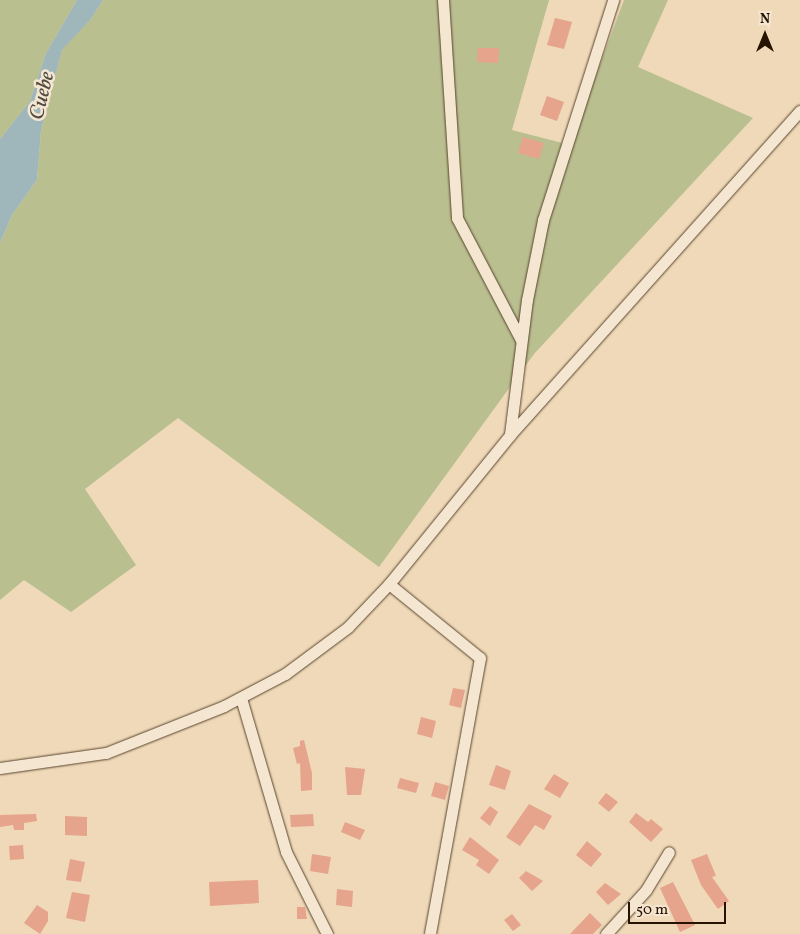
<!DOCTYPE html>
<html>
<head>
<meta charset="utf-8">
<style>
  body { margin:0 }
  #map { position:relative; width:800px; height:934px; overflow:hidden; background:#efd9b8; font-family:Vollkorn,serif }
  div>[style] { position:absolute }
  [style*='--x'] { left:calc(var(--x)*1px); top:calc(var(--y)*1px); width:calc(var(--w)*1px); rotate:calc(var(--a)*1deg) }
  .green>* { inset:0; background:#b9bf8f }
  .water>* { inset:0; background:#9fb7ba }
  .building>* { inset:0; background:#e5a48b }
  .roads { filter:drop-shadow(0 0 1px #58442e) drop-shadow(0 0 1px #58442e) }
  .street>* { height:11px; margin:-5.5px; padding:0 5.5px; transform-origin:5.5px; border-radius:5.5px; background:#f5e6d1 }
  span { translate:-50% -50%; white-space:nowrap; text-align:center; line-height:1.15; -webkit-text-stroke:5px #f5e6d1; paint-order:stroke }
  .water-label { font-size:21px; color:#504c41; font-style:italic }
  .north { position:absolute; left:740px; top:10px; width:50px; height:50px; -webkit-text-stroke:4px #f5e6d1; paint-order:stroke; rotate:0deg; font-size:14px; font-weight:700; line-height:20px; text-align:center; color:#261300 }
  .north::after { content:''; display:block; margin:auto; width:18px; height:22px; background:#261300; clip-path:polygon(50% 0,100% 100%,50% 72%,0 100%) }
  .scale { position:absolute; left:628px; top:902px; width:98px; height:22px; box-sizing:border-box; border:2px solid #261300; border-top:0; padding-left:6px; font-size:15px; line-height:18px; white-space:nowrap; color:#261300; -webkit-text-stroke:4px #f5e6d1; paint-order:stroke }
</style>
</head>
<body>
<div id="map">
  <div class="green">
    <i style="clip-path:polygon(0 0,77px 0,46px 53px,30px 101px,0 139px)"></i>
    <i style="clip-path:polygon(103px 0,549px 0,512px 130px,570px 145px,624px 0,668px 0,638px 67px,753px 118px,534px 354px,379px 567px,178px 418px,85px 489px,136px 565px,71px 612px,24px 580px,0 600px,0 243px,12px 215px,37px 180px,41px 131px,62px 49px,91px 19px)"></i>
  </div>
  <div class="water">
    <i style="clip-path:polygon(77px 0,103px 0,91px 19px,62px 50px,41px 131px,37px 180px,12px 215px,0 243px,0 139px,30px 101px,46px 53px)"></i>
  </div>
  <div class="building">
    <i style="clip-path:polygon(555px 18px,572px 22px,564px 49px,547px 45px)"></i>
    <i style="clip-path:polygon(478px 48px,499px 48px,498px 63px,477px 62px)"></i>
    <i style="clip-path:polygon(547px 96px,564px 102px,557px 121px,540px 115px)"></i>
    <i style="clip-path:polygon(523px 137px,544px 143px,539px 159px,518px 153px)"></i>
    <i style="clip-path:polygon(453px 688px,465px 690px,461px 708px,449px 705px)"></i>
    <i style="clip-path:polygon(421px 717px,436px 721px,432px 738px,417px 734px)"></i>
    <i style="clip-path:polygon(304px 740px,312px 773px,312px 790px,301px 791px,300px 763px,297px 764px,293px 748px,300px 746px,300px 741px)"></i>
    <i style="clip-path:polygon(496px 765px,511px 771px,505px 790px,489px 785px)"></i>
    <i style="clip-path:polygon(345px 767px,365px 769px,361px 795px,347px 795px)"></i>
    <i style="clip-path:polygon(554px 774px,569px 783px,560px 798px,544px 789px)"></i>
    <i style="clip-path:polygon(400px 778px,419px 783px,416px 793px,397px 788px)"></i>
    <i style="clip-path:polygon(435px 782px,449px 786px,445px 800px,431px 796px)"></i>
    <i style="clip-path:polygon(606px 793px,618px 802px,609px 812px,598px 803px)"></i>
    <i style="clip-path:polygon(529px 804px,552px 816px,544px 830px,535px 825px,520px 846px,506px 837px)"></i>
    <i style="clip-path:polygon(490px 806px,498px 812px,490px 826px,480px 818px)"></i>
    <i style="clip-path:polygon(636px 813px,648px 822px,651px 819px,663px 829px,651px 842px,629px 822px)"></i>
    <i style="clip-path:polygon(36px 814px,37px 821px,24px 823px,24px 830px,14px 830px,13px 825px,0 827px,0 815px)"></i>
    <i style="clip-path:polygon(313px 814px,314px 826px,291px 827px,290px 815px)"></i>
    <i style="clip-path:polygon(65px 816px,87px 817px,87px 836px,65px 835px)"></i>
    <i style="clip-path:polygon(345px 822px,365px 830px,360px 840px,341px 832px)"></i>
    <i style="clip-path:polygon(470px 837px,499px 860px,489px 874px,476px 865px,479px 860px,462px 850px)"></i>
    <i style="clip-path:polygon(587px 841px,602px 854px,591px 867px,576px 855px)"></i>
    <i style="clip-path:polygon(23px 845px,24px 859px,10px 860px,9px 846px)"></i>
    <i style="clip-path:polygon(312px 854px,331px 857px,328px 874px,310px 871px)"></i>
    <i style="clip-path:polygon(707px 854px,716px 876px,712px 877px,729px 901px,718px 909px,701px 885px,691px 860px)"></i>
    <i style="clip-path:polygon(70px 859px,85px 862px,81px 882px,66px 880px)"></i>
    <i style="clip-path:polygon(526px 871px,543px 881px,532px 891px,519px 878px)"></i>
    <i style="clip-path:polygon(258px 880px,259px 903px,210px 906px,209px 882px)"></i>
    <i style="clip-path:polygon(673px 882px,695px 925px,680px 932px,660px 888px)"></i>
    <i style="clip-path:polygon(605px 883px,621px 894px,608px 905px,596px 892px)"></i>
    <i style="clip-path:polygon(337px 889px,353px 891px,352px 907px,336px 905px)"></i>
    <i style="clip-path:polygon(72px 892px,90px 895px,85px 922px,66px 918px)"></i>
    <i style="clip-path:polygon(37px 905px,48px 912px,48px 921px,40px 934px,24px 923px)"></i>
    <i style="clip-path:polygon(297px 907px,305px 907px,307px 919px,297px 919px)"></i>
    <i style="clip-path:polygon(590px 913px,602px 925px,593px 934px,570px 934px)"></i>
    <i style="clip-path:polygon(512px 914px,521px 925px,513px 931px,504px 920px)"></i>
  </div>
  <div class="roads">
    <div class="street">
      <i style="--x:443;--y:0;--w:218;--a:86.3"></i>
      <i style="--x:457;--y:218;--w:138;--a:62.3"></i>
      <i style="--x:510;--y:434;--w:135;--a:-82.8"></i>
      <i style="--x:527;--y:300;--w:82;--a:-78.7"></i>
      <i style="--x:543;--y:220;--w:231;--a:-72.3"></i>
      <i style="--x:389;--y:584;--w:117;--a:39.1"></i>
      <i style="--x:480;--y:658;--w:280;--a:100.3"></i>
      <i style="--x:241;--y:698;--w:160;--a:73.7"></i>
      <i style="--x:286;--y:852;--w:92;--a:63.4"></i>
      <i style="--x:0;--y:768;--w:107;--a:-8.1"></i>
      <i style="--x:106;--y:753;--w:127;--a:-21.7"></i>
      <i style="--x:224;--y:706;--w:69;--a:-27.7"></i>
      <i style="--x:285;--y:674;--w:79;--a:-36.7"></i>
      <i style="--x:348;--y:627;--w:59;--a:-46.4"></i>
      <i style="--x:389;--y:584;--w:192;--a:-50.9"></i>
      <i style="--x:510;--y:435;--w:435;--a:-48.2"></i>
      <i style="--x:606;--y:934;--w:59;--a:-47.7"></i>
      <i style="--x:646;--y:890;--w:44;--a:-58.8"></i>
    </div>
  </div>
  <div class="water-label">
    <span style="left:43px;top:96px;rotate:-76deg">Cuebe</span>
  </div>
  <div class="north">N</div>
  <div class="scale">50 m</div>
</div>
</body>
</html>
